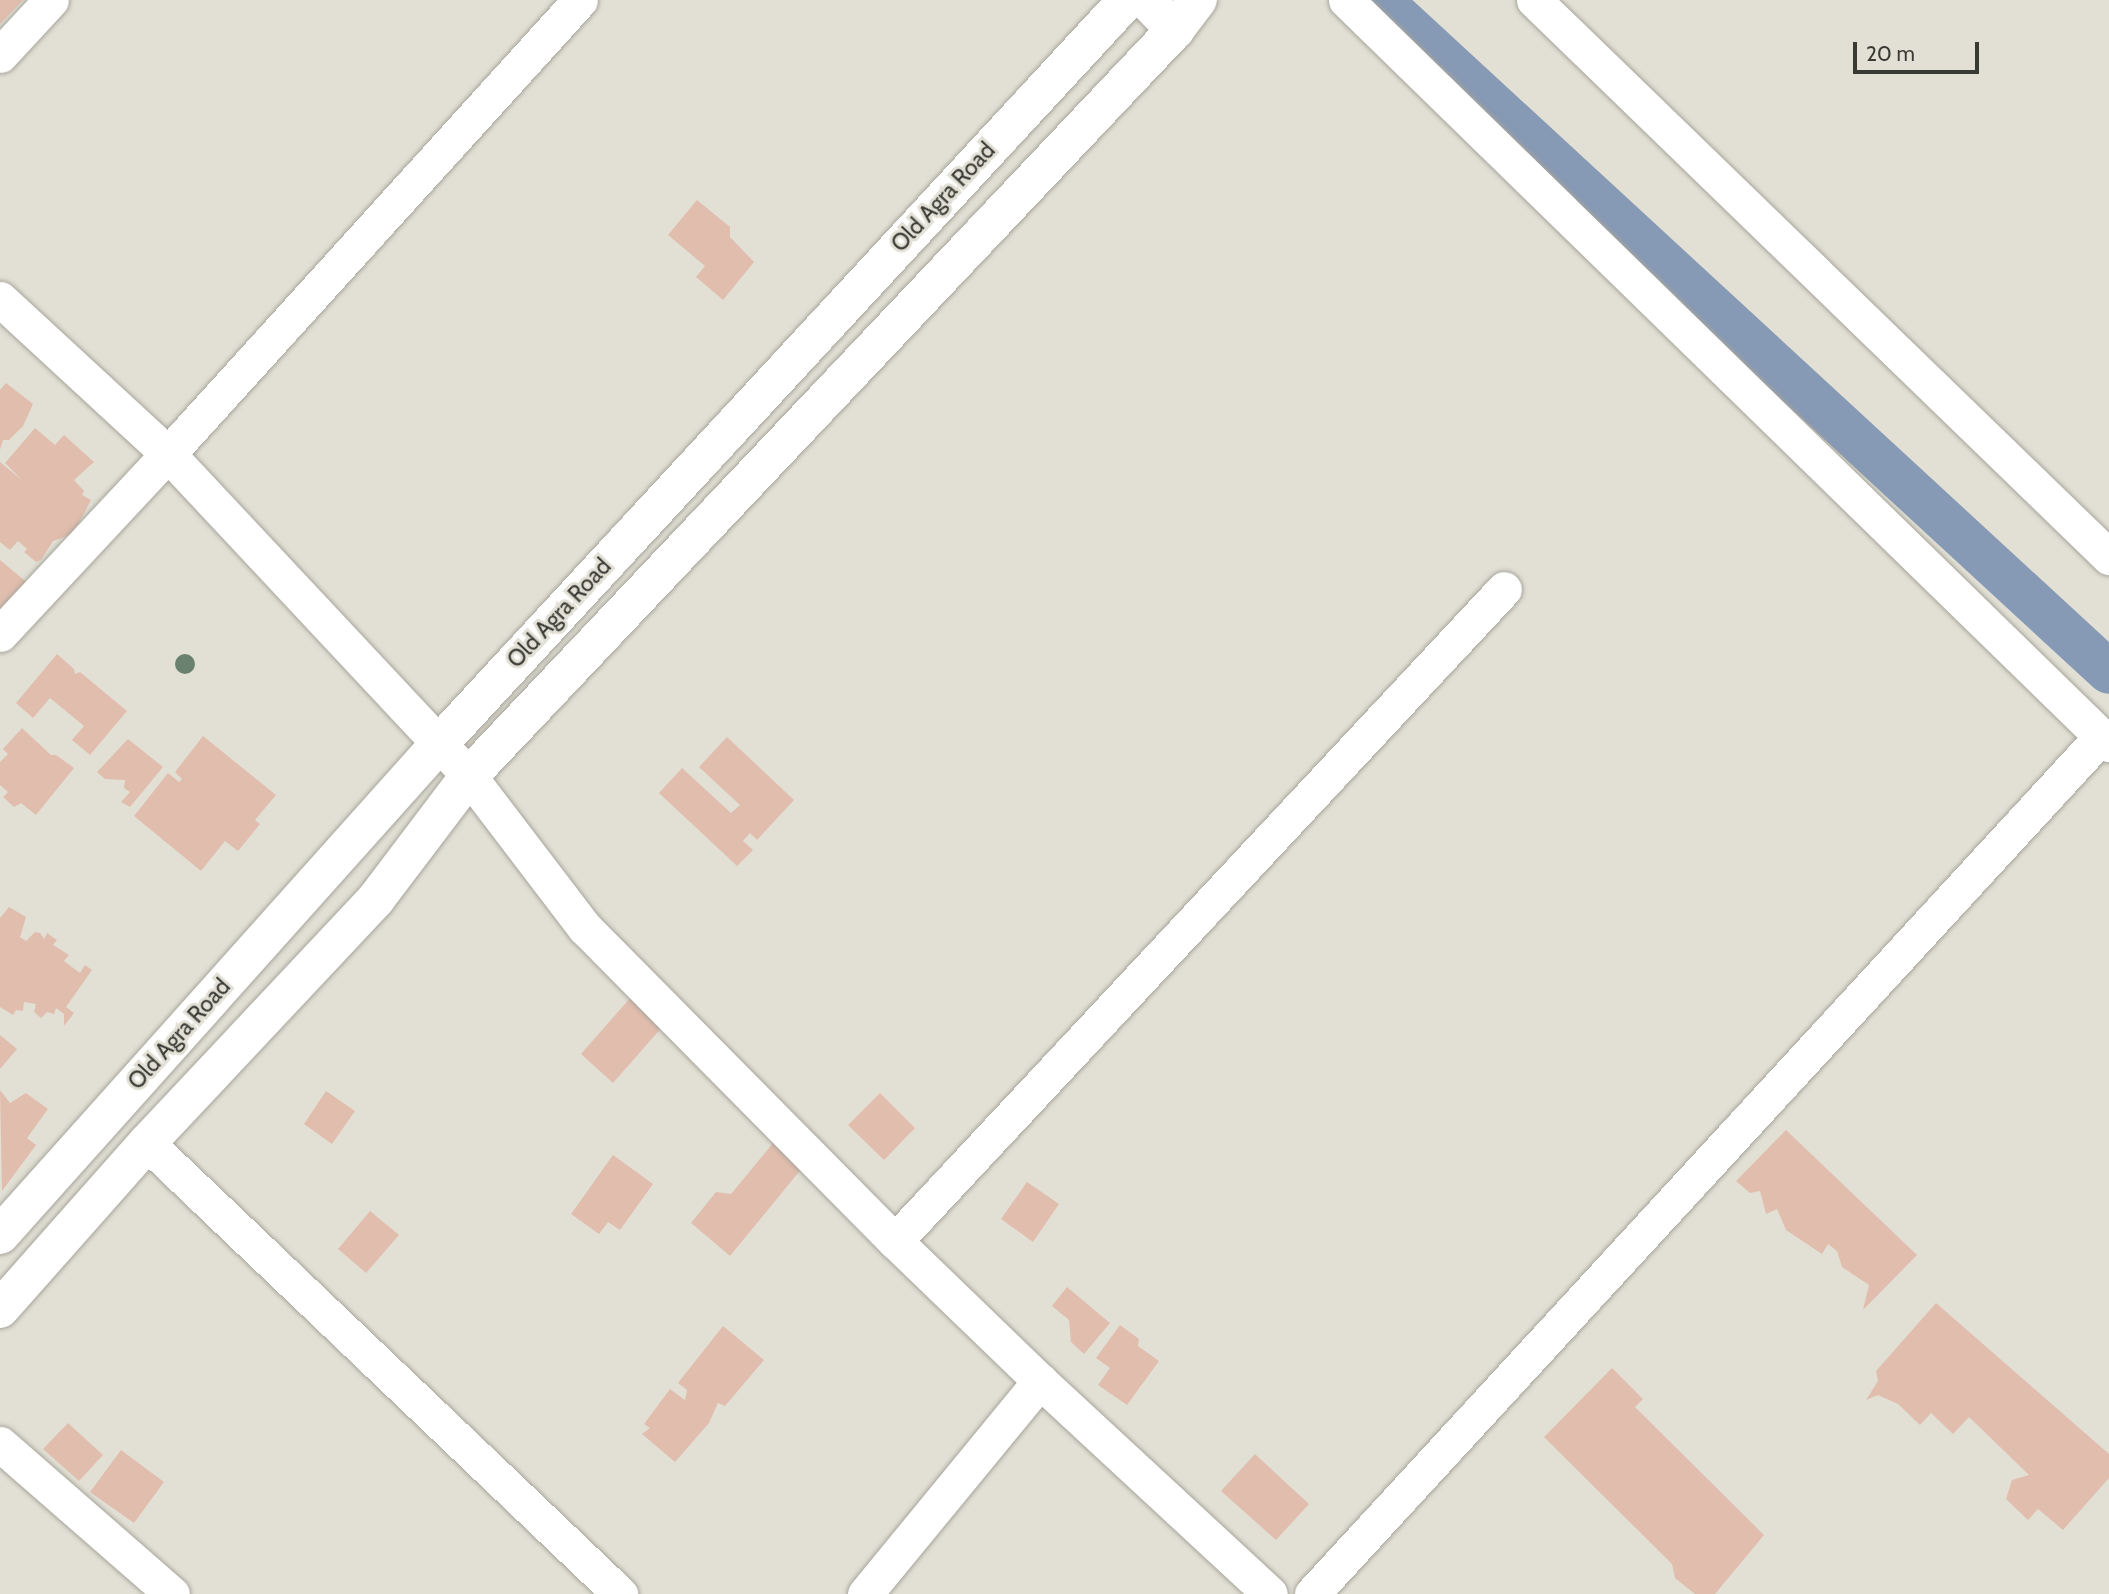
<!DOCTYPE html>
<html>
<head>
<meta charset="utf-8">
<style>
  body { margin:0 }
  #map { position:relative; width:2109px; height:1594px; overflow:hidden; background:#e2e0d5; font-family:Cabin,sans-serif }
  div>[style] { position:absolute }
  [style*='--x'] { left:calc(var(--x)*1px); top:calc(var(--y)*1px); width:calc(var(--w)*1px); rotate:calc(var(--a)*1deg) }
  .canal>* { height:44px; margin:-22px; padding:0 22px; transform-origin:22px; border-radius:22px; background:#8699b5 }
  .building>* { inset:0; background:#e1bdad }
  .roads { filter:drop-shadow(0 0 2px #a7a59b) drop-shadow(0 0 2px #a7a59b) }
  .minor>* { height:35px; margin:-17.5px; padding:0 17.5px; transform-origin:17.5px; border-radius:17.5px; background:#fff }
  .tertiary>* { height:38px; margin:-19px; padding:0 19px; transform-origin:19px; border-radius:19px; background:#fff }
  .trunk>* { height:38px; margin:-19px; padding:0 19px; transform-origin:19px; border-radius:19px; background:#fff }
  .trees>* { width:20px; height:20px; margin:-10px; border-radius:50%; background:#6a8170 }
  span { translate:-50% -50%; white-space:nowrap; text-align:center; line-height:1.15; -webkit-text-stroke:6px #e2e0d5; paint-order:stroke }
  .street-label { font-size:23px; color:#3a3a35 }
  .scale { position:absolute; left:1853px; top:42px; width:126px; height:32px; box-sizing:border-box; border:4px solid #3a3a35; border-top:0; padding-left:9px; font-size:21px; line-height:24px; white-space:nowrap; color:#3a3a35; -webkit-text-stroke:5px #e2e0d5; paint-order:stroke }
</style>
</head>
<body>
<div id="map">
  <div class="canal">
    <i style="--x:1380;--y:0;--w:991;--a:42.67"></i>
  </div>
  <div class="building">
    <i style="clip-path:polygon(0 0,23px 0,0 24px)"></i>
    <i style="clip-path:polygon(697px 200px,730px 227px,730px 237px,754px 262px,723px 300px,696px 277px,705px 266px,668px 235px)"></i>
    <i style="clip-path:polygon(6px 383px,33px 404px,23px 426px,9px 440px,3px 440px,0 450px,0 390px)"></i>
    <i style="clip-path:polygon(35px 428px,55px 445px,64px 435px,94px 462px,74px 480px,84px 491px,82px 495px,91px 500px,73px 534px,53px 541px,41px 560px,36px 562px,24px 552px,27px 549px,18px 541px,10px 550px,0 542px,0 462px,22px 480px,5px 463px)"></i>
    <i style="clip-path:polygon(0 560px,30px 585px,0 621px)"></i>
    <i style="clip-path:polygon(57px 654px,74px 669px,75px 674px,80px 672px,127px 711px,90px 755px,72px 740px,84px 726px,50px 698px,33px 718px,16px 703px)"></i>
    <i style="clip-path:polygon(22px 728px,51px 755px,56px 755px,74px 768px,36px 815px,21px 803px,14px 807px,3px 797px,8px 792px,0 785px,0 762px,8px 754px,3px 749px)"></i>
    <i style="clip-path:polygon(203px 736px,276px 795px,255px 820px,260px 824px,238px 851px,225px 841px,201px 871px,134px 816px,168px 773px,179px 782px,182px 779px,175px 772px)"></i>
    <i style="clip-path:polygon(727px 737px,794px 800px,757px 840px,750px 833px,743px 841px,753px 850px,737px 866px,659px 793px,682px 768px,731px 813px,740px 805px,699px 767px)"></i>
    <i style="clip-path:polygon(128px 739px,163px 767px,130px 807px,121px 802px,130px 792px,124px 788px,125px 780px,105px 779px,97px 772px)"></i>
    <i style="clip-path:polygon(9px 907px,26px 917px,20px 937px,26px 941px,35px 932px,40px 933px,44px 939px,47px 933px,57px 940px,53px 945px,69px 955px,64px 961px,80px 973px,85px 965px,92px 970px,66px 1007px,74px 1013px,64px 1026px,64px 1014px,56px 1008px,54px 1014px,47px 1012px,41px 1018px,34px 1012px,36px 1004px,24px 1002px,23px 1011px,16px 1010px,13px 1015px,0 1007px,0 918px)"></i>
    <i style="clip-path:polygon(631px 997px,663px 1026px,613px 1083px,581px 1054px)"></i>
    <i style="clip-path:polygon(0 1035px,17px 1049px,0 1069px)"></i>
    <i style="clip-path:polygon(0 1090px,10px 1103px,26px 1093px,48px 1109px,27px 1138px,36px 1145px,2px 1191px)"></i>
    <i style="clip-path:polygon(326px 1091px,355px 1111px,332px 1144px,304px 1124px)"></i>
    <i style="clip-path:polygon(880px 1093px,915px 1128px,884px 1160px,848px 1125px)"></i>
    <i style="clip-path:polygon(1786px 1130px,1917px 1255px,1863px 1310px,1869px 1285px,1842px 1267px,1837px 1251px,1828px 1244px,1822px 1254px,1786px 1230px,1777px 1209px,1766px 1214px,1760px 1191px,1750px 1193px,1736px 1181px)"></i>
    <i style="clip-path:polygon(774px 1142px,803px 1167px,730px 1256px,691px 1223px,716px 1192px,731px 1194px)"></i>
    <i style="clip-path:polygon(613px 1155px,653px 1184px,620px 1230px,608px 1222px,599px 1234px,571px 1214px)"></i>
    <i style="clip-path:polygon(1027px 1182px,1059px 1204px,1033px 1242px,1001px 1219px)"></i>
    <i style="clip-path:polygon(370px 1211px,399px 1235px,366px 1273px,338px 1249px)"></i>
    <i style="clip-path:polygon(1067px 1287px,1110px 1323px,1084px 1354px,1071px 1342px,1069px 1320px,1052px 1306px)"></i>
    <i style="clip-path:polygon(1936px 1303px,2109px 1454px,2109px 1478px,2063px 1530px,2038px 1509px,2028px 1520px,2006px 1499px,2012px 1480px,2029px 1475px,1969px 1417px,1953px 1434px,1931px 1413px,1920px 1425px,1898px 1404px,1878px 1395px,1866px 1400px,1878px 1381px,1876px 1371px)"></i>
    <i style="clip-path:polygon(1120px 1325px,1139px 1339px,1138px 1346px,1159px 1361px,1127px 1405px,1098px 1385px,1110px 1368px,1096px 1358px)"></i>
    <i style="clip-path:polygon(723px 1326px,764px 1360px,725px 1406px,718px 1403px,709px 1423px,675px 1462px,642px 1434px,650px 1428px,644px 1424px,670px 1389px,685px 1400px,687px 1390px,678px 1383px)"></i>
    <i style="clip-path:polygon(1612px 1368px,1643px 1399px,1635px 1407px,1764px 1535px,1715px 1594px,1695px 1594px,1675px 1578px,1672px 1564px,1544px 1437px)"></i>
    <i style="clip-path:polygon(68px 1423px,103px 1455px,79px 1481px,43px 1449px)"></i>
    <i style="clip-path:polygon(121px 1450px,164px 1482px,134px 1523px,90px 1492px)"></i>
    <i style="clip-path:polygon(1255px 1454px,1309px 1504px,1276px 1540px,1221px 1491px)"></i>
  </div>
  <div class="roads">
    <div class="minor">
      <i style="--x:1346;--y:0;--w:1066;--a:44.28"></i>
      <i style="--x:1534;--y:0;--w:801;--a:44.09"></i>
      <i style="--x:0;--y:55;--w:75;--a:-47.2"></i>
      <i style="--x:0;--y:299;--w:229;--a:42.7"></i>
      <i style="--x:168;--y:454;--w:441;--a:46.9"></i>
      <i style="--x:469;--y:776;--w:191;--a:52.7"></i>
      <i style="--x:585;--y:928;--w:441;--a:45.3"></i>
      <i style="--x:895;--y:1241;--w:202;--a:44"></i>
      <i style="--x:1040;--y:1381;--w:313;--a:42.8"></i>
      <i style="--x:0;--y:634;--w:246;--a:-47"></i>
      <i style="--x:168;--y:454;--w:613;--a:-47.78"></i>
      <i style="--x:147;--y:1143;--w:654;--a:43.64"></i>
      <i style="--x:895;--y:1241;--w:892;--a:-46.95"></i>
      <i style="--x:0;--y:1444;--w:228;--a:41.1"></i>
      <i style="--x:865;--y:1594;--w:276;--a:-50.6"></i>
      <i style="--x:1312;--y:1594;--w:1165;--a:-47.37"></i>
    </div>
    <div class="tertiary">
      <i style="--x:1146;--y:0;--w:42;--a:46"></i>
    </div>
    <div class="trunk">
      <i style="--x:0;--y:1235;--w:659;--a:-48.2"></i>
      <i style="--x:439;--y:744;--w:1013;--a:-47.24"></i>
      <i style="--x:0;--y:1309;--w:222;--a:-48.5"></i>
      <i style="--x:147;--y:1143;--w:335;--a:-46.8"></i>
      <i style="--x:376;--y:899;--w:154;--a:-52.9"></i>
      <i style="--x:469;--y:776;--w:1027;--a:-46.58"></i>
      <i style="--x:1175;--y:30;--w:38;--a:-53"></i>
    </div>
  </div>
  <div class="trees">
    <i style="left:185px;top:664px"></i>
  </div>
  <div class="street-label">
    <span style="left:943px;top:197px;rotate:-47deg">Old Agra Road</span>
    <span style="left:559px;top:613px;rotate:-47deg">Old Agra Road</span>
    <span style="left:179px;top:1034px;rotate:-48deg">Old Agra Road</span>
  </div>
  <div class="scale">20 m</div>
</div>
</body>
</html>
